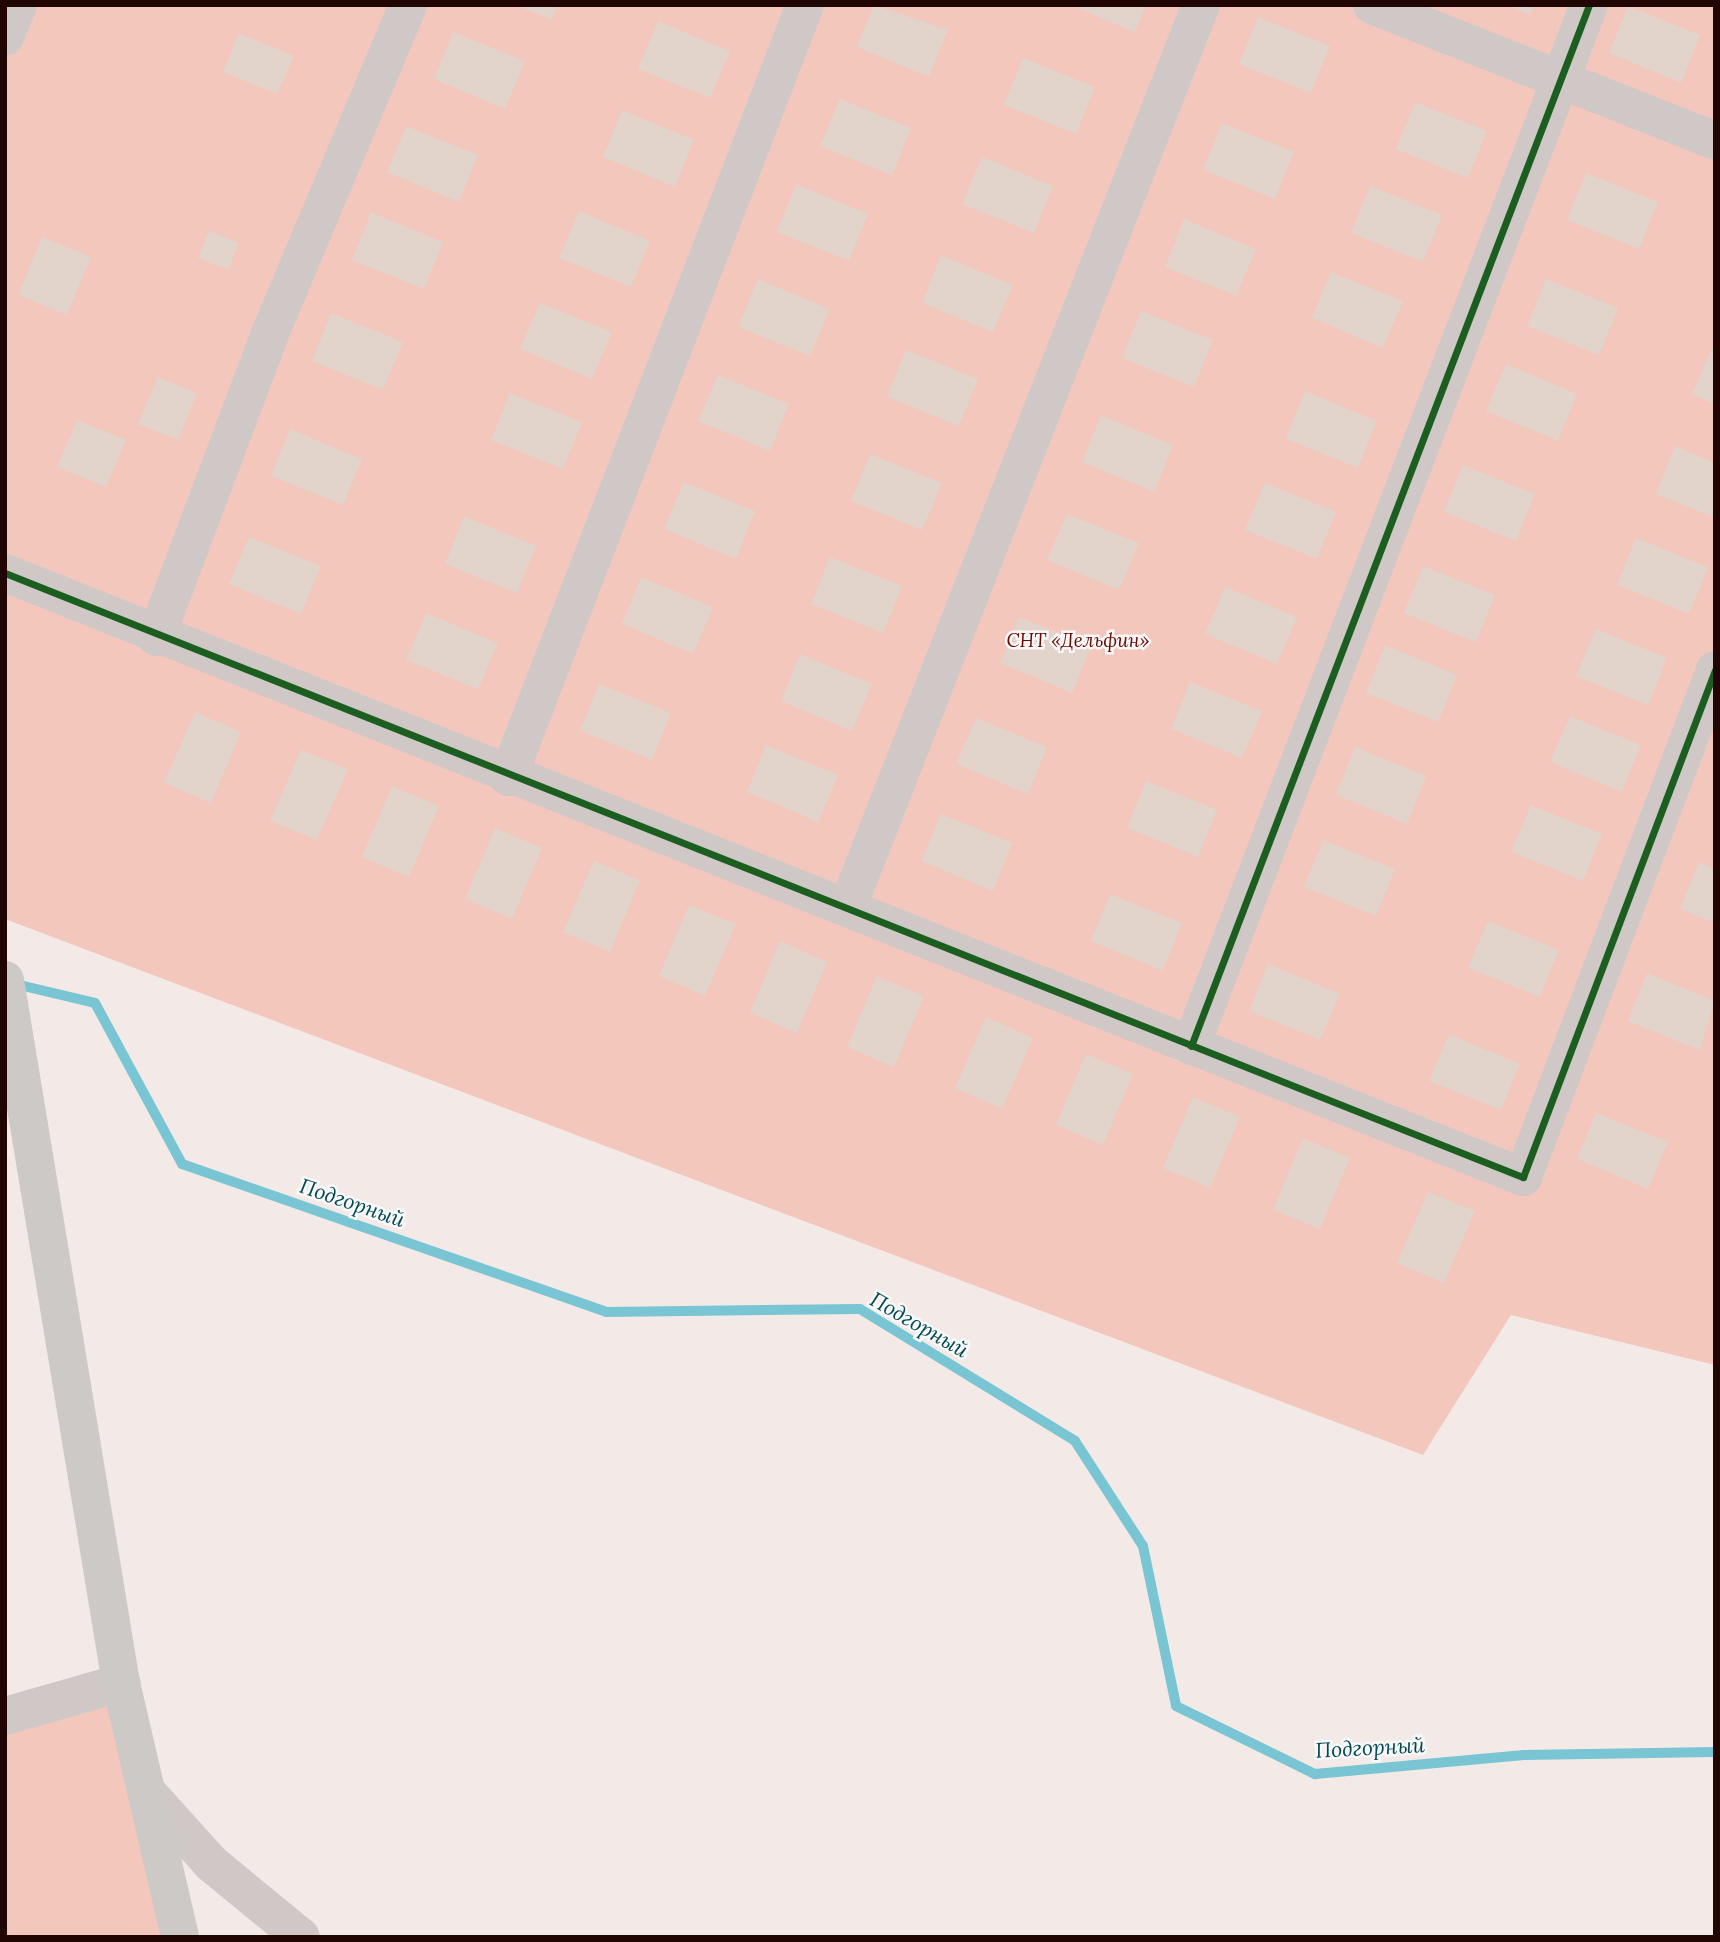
<!DOCTYPE html>
<html>
<head>
<meta charset="utf-8">
<style>
  body { margin:0 }
  #map { position:relative; width:1720px; height:1942px; overflow:hidden; background:#f3eae7; font-family:Lora,serif }
  div>[style] { position:absolute }
  [style*='--x'] { left:calc(var(--x)*1px); top:calc(var(--y)*1px); width:calc(var(--w)*1px); rotate:calc(var(--a)*1deg) }
  .green>* { inset:0; background:#f4c7bd }
  .stream>* { height:10px; margin:-5px; padding:0 5px; transform-origin:5px; border-radius:5px; background:#79c5d3 }
  .building>* { inset:0; background:#e2d3cb }
  .street>* { height:38px; margin:-19px; padding:0 19px; transform-origin:19px; border-radius:19px; background:#cfc8c6 }
  .secondary>* { height:38px; margin:-19px; padding:0 19px; transform-origin:19px; border-radius:19px; background:#ccc9c6 }
  .cycleway>* { height:7px; margin:-3.5px; padding:0 3.5px; transform-origin:3.5px; border-radius:3.5px; background:#1b5e20 }
  span { translate:-50% -50%; white-space:nowrap; text-align:center; line-height:1.15; -webkit-text-stroke:5px #f8f8f8; paint-order:stroke }
  .park-label { font-size:19px; color:#690b00; font-style:italic }
  .water-label { font-size:21px; color:#004853; font-style:italic }
  .frame { position:absolute; inset:0; border:7px solid #210502; pointer-events:none }
</style>
</head>
<body>
<div id="map">
  <div class="green">
    <i style="clip-path:polygon(5px 5px,1715px 5px,1715px 1365px,1511px 1315px,1423px 1455px,5px 919px)"></i>
    <i style="clip-path:polygon(121px 1683px,180px 1937px,5px 1937px,5px 1716px)"></i>
  </div>
  <div class="stream">
    <i style="--x:11;--y:983;--w:86;--a:13.4"></i>
    <i style="--x:95;--y:1003;--w:183;--a:61.6"></i>
    <i style="--x:182;--y:1164;--w:449;--a:19.2"></i>
    <i style="--x:606;--y:1312;--w:254;--a:-0.7"></i>
    <i style="--x:860;--y:1309;--w:252;--a:31.5"></i>
    <i style="--x:1075;--y:1441;--w:125;--a:57.1"></i>
    <i style="--x:1143;--y:1546;--w:163;--a:78.3"></i>
    <i style="--x:1176;--y:1706;--w:155;--a:26.1"></i>
    <i style="--x:1315;--y:1774;--w:210;--a:-5.2"></i>
    <i style="--x:1524;--y:1755;--w:191;--a:-0.9"></i>
  </div>
  <div class="building">
    <i style="clip-path:polygon(515px 5px,558px 5px,552px 20px)"></i>
    <i style="clip-path:polygon(874px 5px,948px 30px,929px 77px,857px 47px)"></i>
    <i style="clip-path:polygon(1069px 5px,1146px 5px,1135px 32px)"></i>
    <i style="clip-path:polygon(1508px 5px,1534px 5px,1530px 15px)"></i>
    <i style="clip-path:polygon(1628px 6px,1700px 35px,1681px 83px,1609px 53px)"></i>
    <i style="clip-path:polygon(1258px 17px,1330px 46px,1311px 93px,1239px 64px)"></i>
    <i style="clip-path:polygon(658px 21px,730px 51px,710px 98px,638px 69px)"></i>
    <i style="clip-path:polygon(453px 32px,525px 61px,505px 109px,434px 79px)"></i>
    <i style="clip-path:polygon(239px 33px,294px 56px,277px 94px,223px 72px)"></i>
    <i style="clip-path:polygon(1023px 58px,1095px 87px,1076px 134px,1004px 105px)"></i>
    <i style="clip-path:polygon(840px 99px,911px 128px,892px 175px,820px 146px)"></i>
    <i style="clip-path:polygon(1415px 102px,1487px 131px,1468px 178px,1396px 149px)"></i>
    <i style="clip-path:polygon(622px 110px,694px 140px,675px 187px,603px 157px)"></i>
    <i style="clip-path:polygon(1222px 123px,1294px 152px,1275px 199px,1203px 170px)"></i>
    <i style="clip-path:polygon(406px 126px,478px 155px,459px 202px,387px 172px)"></i>
    <i style="clip-path:polygon(982px 157px,1053px 186px,1034px 233px,962px 204px)"></i>
    <i style="clip-path:polygon(1586px 173px,1658px 202px,1639px 249px,1567px 220px)"></i>
    <i style="clip-path:polygon(796px 184px,868px 214px,849px 261px,777px 232px)"></i>
    <i style="clip-path:polygon(1370px 186px,1442px 215px,1423px 262px,1351px 233px)"></i>
    <i style="clip-path:polygon(579px 211px,650px 241px,631px 287px,559px 258px)"></i>
    <i style="clip-path:polygon(371px 212px,443px 242px,424px 289px,352px 260px)"></i>
    <i style="clip-path:polygon(1184px 219px,1256px 249px,1236px 296px,1165px 267px)"></i>
    <i style="clip-path:polygon(209px 231px,239px 243px,228px 270px,198px 258px)"></i>
    <i style="clip-path:polygon(42px 237px,91px 257px,67px 315px,18px 295px)"></i>
    <i style="clip-path:polygon(941px 255px,1013px 285px,993px 332px,922px 303px)"></i>
    <i style="clip-path:polygon(1331px 272px,1403px 301px,1383px 348px,1312px 318px)"></i>
    <i style="clip-path:polygon(758px 279px,830px 309px,810px 356px,738px 327px)"></i>
    <i style="clip-path:polygon(1546px 279px,1618px 308px,1599px 355px,1527px 326px)"></i>
    <i style="clip-path:polygon(540px 303px,612px 332px,592px 379px,520px 349px)"></i>
    <i style="clip-path:polygon(1141px 311px,1213px 340px,1194px 387px,1122px 358px)"></i>
    <i style="clip-path:polygon(331px 313px,403px 342px,383px 390px,312px 361px)"></i>
    <i style="clip-path:polygon(1712px 348px,1715px 349px,1715px 404px,1692px 395px)"></i>
    <i style="clip-path:polygon(906px 350px,978px 379px,959px 426px,887px 397px)"></i>
    <i style="clip-path:polygon(1506px 364px,1577px 394px,1558px 441px,1486px 411px)"></i>
    <i style="clip-path:polygon(718px 375px,789px 404px,770px 451px,698px 421px)"></i>
    <i style="clip-path:polygon(158px 377px,197px 393px,178px 440px,138px 424px)"></i>
    <i style="clip-path:polygon(1305px 391px,1377px 421px,1358px 468px,1286px 439px)"></i>
    <i style="clip-path:polygon(510px 393px,582px 422px,563px 469px,491px 440px)"></i>
    <i style="clip-path:polygon(1101px 415px,1173px 445px,1154px 492px,1082px 462px)"></i>
    <i style="clip-path:polygon(77px 420px,126px 440px,106px 487px,57px 467px)"></i>
    <i style="clip-path:polygon(290px 429px,362px 459px,343px 505px,271px 476px)"></i>
    <i style="clip-path:polygon(1675px 446px,1715px 463px,1715px 518px,1656px 494px)"></i>
    <i style="clip-path:polygon(870px 454px,942px 483px,922px 530px,851px 501px)"></i>
    <i style="clip-path:polygon(1463px 465px,1535px 494px,1516px 541px,1444px 512px)"></i>
    <i style="clip-path:polygon(684px 482px,755px 511px,736px 559px,664px 529px)"></i>
    <i style="clip-path:polygon(1265px 483px,1336px 512px,1317px 559px,1245px 530px)"></i>
    <i style="clip-path:polygon(1067px 514px,1139px 543px,1119px 590px,1047px 560px)"></i>
    <i style="clip-path:polygon(464px 516px,536px 546px,517px 593px,445px 564px)"></i>
    <i style="clip-path:polygon(249px 537px,321px 566px,301px 614px,229px 584px)"></i>
    <i style="clip-path:polygon(1636px 538px,1708px 567px,1689px 614px,1617px 585px)"></i>
    <i style="clip-path:polygon(830px 557px,902px 586px,883px 633px,811px 604px)"></i>
    <i style="clip-path:polygon(1423px 566px,1495px 595px,1476px 642px,1404px 613px)"></i>
    <i style="clip-path:polygon(641px 577px,713px 607px,693px 654px,622px 624px)"></i>
    <i style="clip-path:polygon(1225px 587px,1297px 617px,1277px 664px,1205px 634px)"></i>
    <i style="clip-path:polygon(426px 613px,498px 643px,478px 689px,406px 660px)"></i>
    <i style="clip-path:polygon(1019px 617px,1091px 646px,1072px 693px,1000px 663px)"></i>
    <i style="clip-path:polygon(1596px 629px,1667px 658px,1648px 705px,1576px 676px)"></i>
    <i style="clip-path:polygon(1385px 645px,1457px 675px,1438px 722px,1366px 693px)"></i>
    <i style="clip-path:polygon(800px 654px,872px 684px,852px 731px,781px 701px)"></i>
    <i style="clip-path:polygon(1190px 682px,1262px 711px,1242px 758px,1171px 729px)"></i>
    <i style="clip-path:polygon(599px 684px,671px 713px,652px 760px,580px 731px)"></i>
    <i style="clip-path:polygon(195px 712px,241px 732px,211px 803px,164px 783px)"></i>
    <i style="clip-path:polygon(1570px 716px,1641px 745px,1622px 792px,1550px 762px)"></i>
    <i style="clip-path:polygon(976px 718px,1047px 747px,1028px 794px,956px 764px)"></i>
    <i style="clip-path:polygon(766px 745px,838px 775px,818px 822px,747px 792px)"></i>
    <i style="clip-path:polygon(1355px 747px,1426px 776px,1407px 824px,1336px 795px)"></i>
    <i style="clip-path:polygon(301px 750px,348px 769px,317px 840px,270px 821px)"></i>
    <i style="clip-path:polygon(1146px 781px,1217px 810px,1198px 857px,1127px 828px)"></i>
    <i style="clip-path:polygon(392px 786px,439px 806px,409px 877px,362px 857px)"></i>
    <i style="clip-path:polygon(1531px 805px,1602px 834px,1583px 881px,1511px 852px)"></i>
    <i style="clip-path:polygon(941px 814px,1012px 843px,993px 891px,921px 861px)"></i>
    <i style="clip-path:polygon(495px 828px,542px 848px,512px 919px,465px 899px)"></i>
    <i style="clip-path:polygon(1323px 840px,1395px 869px,1376px 916px,1304px 887px)"></i>
    <i style="clip-path:polygon(594px 861px,640px 880px,610px 952px,563px 932px)"></i>
    <i style="clip-path:polygon(1699px 862px,1715px 869px,1715px 923px,1680px 909px)"></i>
    <i style="clip-path:polygon(1110px 894px,1182px 923px,1163px 971px,1091px 941px)"></i>
    <i style="clip-path:polygon(689px 905px,736px 924px,705px 996px,659px 976px)"></i>
    <i style="clip-path:polygon(1488px 921px,1559px 950px,1540px 997px,1468px 968px)"></i>
    <i style="clip-path:polygon(780px 941px,827px 962px,797px 1033px,750px 1013px)"></i>
    <i style="clip-path:polygon(1268px 964px,1340px 994px,1320px 1040px,1249px 1011px)"></i>
    <i style="clip-path:polygon(1647px 973px,1715px 1001px,1700px 1050px,1628px 1021px)"></i>
    <i style="clip-path:polygon(877px 976px,924px 996px,894px 1067px,847px 1047px)"></i>
    <i style="clip-path:polygon(986px 1017px,1033px 1038px,1002px 1109px,955px 1088px)"></i>
    <i style="clip-path:polygon(1449px 1034px,1520px 1064px,1501px 1110px,1429px 1081px)"></i>
    <i style="clip-path:polygon(1086px 1054px,1133px 1074px,1103px 1145px,1056px 1125px)"></i>
    <i style="clip-path:polygon(1193px 1097px,1240px 1117px,1210px 1188px,1163px 1168px)"></i>
    <i style="clip-path:polygon(1596px 1113px,1668px 1142px,1648px 1189px,1577px 1159px)"></i>
    <i style="clip-path:polygon(1303px 1138px,1350px 1158px,1320px 1229px,1273px 1210px)"></i>
    <i style="clip-path:polygon(1428px 1192px,1475px 1211px,1444px 1283px,1397px 1263px)"></i>
  </div>
  <div class="street">
    <i style="--x:1372;--y:5;--w:369;--a:21.6"></i>
    <i style="--x:5;--y:37;--w:35;--a:-68"></i>
    <i style="--x:5;--y:573;--w:1634;--a:21.7"></i>
    <i style="--x:1523;--y:1177;--w:542;--a:-69.26"></i>
    <i style="--x:156;--y:637;--w:322;--a:-69.4"></i>
    <i style="--x:269;--y:336;--w:359;--a:-67.2"></i>
    <i style="--x:508;--y:777;--w:827;--a:-68.96"></i>
    <i style="--x:848;--y:906;--w:968;--a:-68.61"></i>
    <i style="--x:1191;--y:1046;--w:1114;--a:-69.08"></i>
    <i style="--x:5;--y:1716;--w:121;--a:-15.9"></i>
    <i style="--x:146;--y:1791;--w:98;--a:47.9"></i>
    <i style="--x:212;--y:1864;--w:115;--a:39.4"></i>
  </div>
  <div class="secondary">
    <i style="--x:5;--y:980;--w:713;--a:80.63"></i>
    <i style="--x:121;--y:1683;--w:261;--a:76.9"></i>
  </div>
  <div class="cycleway">
    <i style="--x:5;--y:573;--w:1634;--a:21.7"></i>
    <i style="--x:1523;--y:1177;--w:542;--a:-69.26"></i>
    <i style="--x:1191;--y:1046;--w:1114;--a:-69.08"></i>
  </div>
  <div class="park-label">
    <span style="left:1078px;top:641px">СНТ «Дельфин»</span>
  </div>
  <div class="water-label">
    <span style="left:352px;top:1203px;rotate:19deg">Подгорный</span>
    <span style="left:919px;top:1325px;rotate:30deg">Подгорный</span>
    <span style="left:1370px;top:1748px;rotate:-3deg">Подгорный</span>
  </div>
  <div class="frame"></div>
</div>
</body>
</html>
